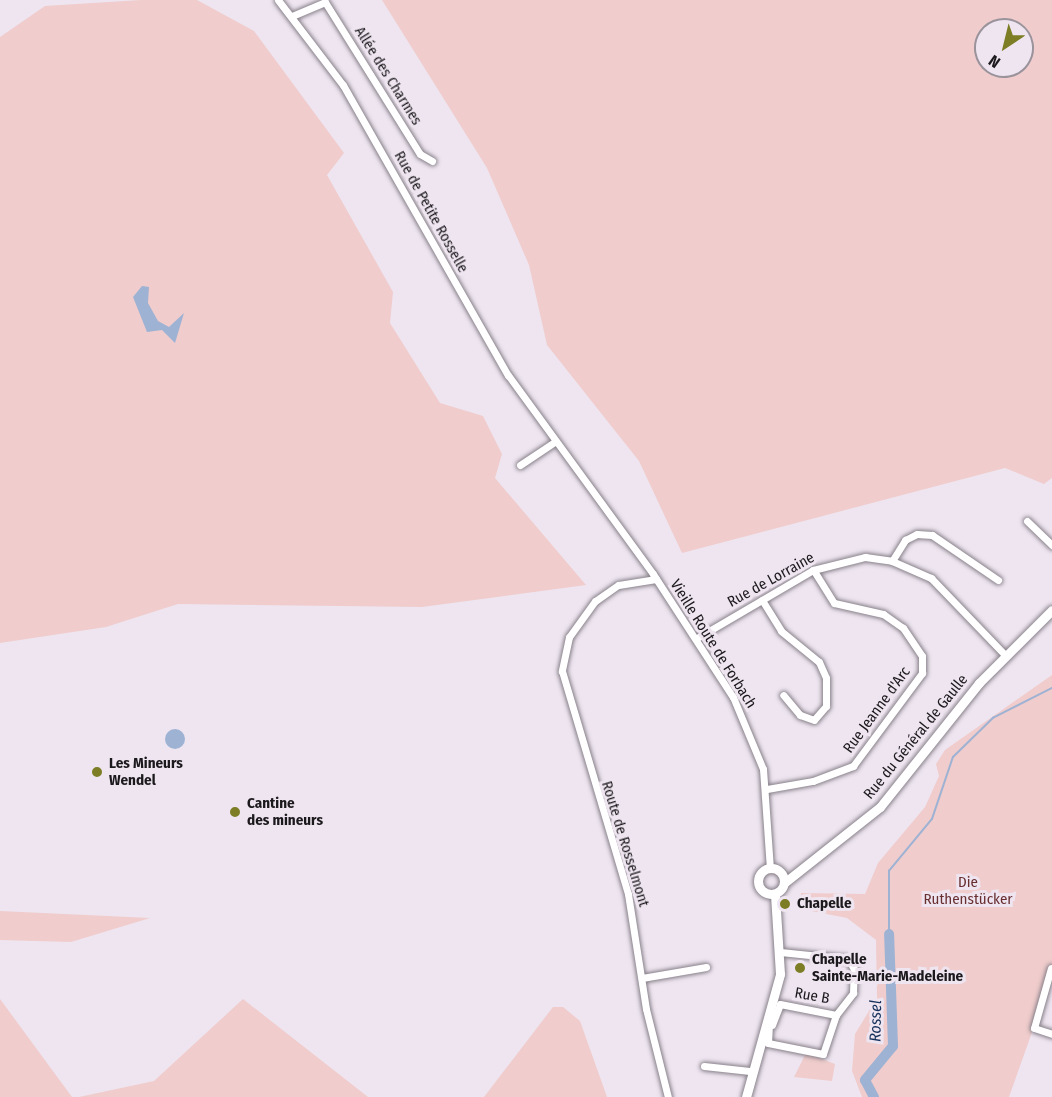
<!DOCTYPE html>
<html>
<head>
<meta charset="utf-8">
<style>
  body { margin:0 }
  #map { position:relative; width:1052px; height:1097px; overflow:hidden; background:#eee5f0; font-family:"Fira Sans Condensed",sans-serif }
  div>[style] { position:absolute }
  [style*='--x'] { left:calc(var(--x)*1px); top:calc(var(--y)*1px); width:calc(var(--w)*1px); rotate:calc(var(--a)*1deg) }
  .green>* { inset:0; background:#f0cccc }
  .water>* { inset:0; background:#9eb2d3 }
  .round { border-radius:50% }
  .stream>* { height:1.5px; margin:-0.75px; padding:0 0.75px; transform-origin:0.75px; border-radius:0.75px; background:#9eb2d3 }
  .river>* { height:10px; margin:-5px; padding:0 5px; transform-origin:5px; border-radius:5px; background:#9eb2d3 }
  .roads { filter:drop-shadow(0 0 2px #88818a) drop-shadow(0 0 2px #88818a) }
  .street>* { height:7px; margin:-3.5px; padding:0 3.5px; transform-origin:3.5px; border-radius:3.5px; background:#fff }
  .secondary>* { height:9px; margin:-4.5px; padding:0 4.5px; transform-origin:4.5px; border-radius:4.5px; background:#fff }
  .secondary>.ring { margin:-4.5px; padding:0; box-sizing:content-box; background:none; border:9px solid #fff; border-radius:50% }
  .dots>* { width:16px; height:16px; translate:-50% -50%; box-sizing:border-box; border:3px solid #eee5f0; border-radius:50% }
  span { translate:-50% -50%; white-space:nowrap; text-align:center; line-height:1.15; -webkit-text-stroke:6px #eee5f0; paint-order:stroke }
  .street-label { font-size:15px; color:#1c191d }
  .poi-label { font-size:15px; color:#1c191d; font-weight:700 }
  .left { translate:0 -50%; text-align:left }
  .park-label { font-size:15px; color:#682f31 }
  .water-label { font-size:16px; color:#15305a; font-style:italic }
  .north { position:absolute; left:974px; top:18px; width:60px; height:60px; box-sizing:border-box; background:#eee5f0; border:2px solid #9a939c; border-radius:50%; rotate:215deg; font-size:16px; font-weight:700; line-height:24px; text-align:center; color:#1c191d }
  .north::after { content:''; display:block; margin:auto; width:21px; height:27px; background:#7c7d25; clip-path:polygon(50% 0,100% 100%,50% 72%,0 100%) }
</style>
</head>
<body>
<div id="map">
  <div class="green">
    <i style="clip-path:polygon(141px 0,197px 0,254px 31px,344px 153px,327px 175px,393px 292px,390px 323px,440px 403px,483px 416px,502px 454px,495px 478px,586px 585px,422px 607px,178px 604px,106px 627px,0 643px,0 37px,45px 6px)"></i>
    <i style="clip-path:polygon(evenodd,382px 0,1052px 0,1052px 478px,1044px 484px,1005px 468px,682px 553px,639px 461px,547px 345px,529px 265px,487px 168px,382px 0,986px 30px,1022px 30px,1022px 66px,986px 66px,986px 30px)"></i>
    <i style="clip-path:polygon(1052px 675px,1052px 976px,1009px 1097px,862px 1097px,852px 1071px,855px 1034px,877px 998px,876px 940px,847px 918px,801px 909px,801px 893px,865px 894px,878px 863px,925px 807px,939px 776px,936px 764px,945px 750px)"></i>
    <i style="clip-path:polygon(0 911px,150px 918px,71px 942px,0 940px)"></i>
    <i style="clip-path:polygon(0 999px,72px 1097px,0 1097px)"></i>
    <i style="clip-path:polygon(243px 999px,368px 1097px,79px 1097px,154px 1081px)"></i>
    <i style="clip-path:polygon(553px 1007px,563px 1007px,580px 1021px,607px 1097px,484px 1097px)"></i>
    <i style="clip-path:polygon(806px 1053px,835px 1064px,832px 1081px,794px 1077px)"></i>
  </div>
  <div class="water">
    <i style="clip-path:polygon(142px 286px,149px 287px,148px 303px,158px 321px,169px 327px,184px 313px,175px 343px,162px 330px,147px 332px,133px 297px)"></i>
    <i class="round" style="left:165px;top:729px;width:20px;height:20px"></i>
  </div>
  <div class="stream">
    <i style="--x:889;--y:934;--w:63;--a:-90"></i>
    <i style="--x:889;--y:871;--w:67;--a:-50.4"></i>
    <i style="--x:932;--y:819;--w:65;--a:-71.3"></i>
    <i style="--x:953;--y:757;--w:56;--a:-44.3"></i>
    <i style="--x:993;--y:718;--w:66;--a:-27"></i>
  </div>
  <div class="river">
    <i style="--x:874;--y:1097;--w:19;--a:-118"></i>
    <i style="--x:865;--y:1080;--w:44;--a:-50.5"></i>
    <i style="--x:893;--y:1046;--w:112;--a:-92"></i>
  </div>
  <div class="roads">
    <div class="street">
      <i style="--x:278;--y:0;--w:107;--a:52.6"></i>
      <i style="--x:343;--y:85;--w:334;--a:60.4"></i>
      <i style="--x:508;--y:375;--w:246;--a:53.9"></i>
      <i style="--x:653;--y:574;--w:147;--a:57"></i>
      <i style="--x:733;--y:697;--w:78;--a:67.4"></i>
      <i style="--x:763;--y:769;--w:99;--a:86"></i>
      <i style="--x:292;--y:16;--w:36;--a:-23"></i>
      <i style="--x:325;--y:2;--w:179;--a:58"></i>
      <i style="--x:420;--y:154;--w:14;--a:30"></i>
      <i style="--x:520;--y:465;--w:43;--a:-33.7"></i>
      <i style="--x:1027;--y:521;--w:35;--a:44"></i>
      <i style="--x:892;--y:561;--w:25;--a:-58"></i>
      <i style="--x:905;--y:540;--w:13;--a:-27"></i>
      <i style="--x:917;--y:534;--w:15;--a:4"></i>
      <i style="--x:932;--y:535;--w:80;--a:34.3"></i>
      <i style="--x:656;--y:579;--w:38;--a:171"></i>
      <i style="--x:618;--y:585;--w:28;--a:145"></i>
      <i style="--x:595;--y:601;--w:44;--a:125.8"></i>
      <i style="--x:569;--y:637;--w:35;--a:102"></i>
      <i style="--x:562;--y:671;--w:233;--a:73.5"></i>
      <i style="--x:628;--y:894;--w:116;--a:81.1"></i>
      <i style="--x:646;--y:1009;--w:91;--a:76"></i>
      <i style="--x:762;--y:600;--w:36;--a:58"></i>
      <i style="--x:781;--y:631;--w:49;--a:39.2"></i>
      <i style="--x:819;--y:662;--w:17;--a:66"></i>
      <i style="--x:826;--y:678;--w:28;--a:90"></i>
      <i style="--x:826;--y:706;--w:18;--a:131"></i>
      <i style="--x:814;--y:720;--w:15;--a:-160"></i>
      <i style="--x:800;--y:715;--w:26;--a:-130"></i>
      <i style="--x:697;--y:638;--w:134;--a:-30.4"></i>
      <i style="--x:813;--y:570;--w:54;--a:-14"></i>
      <i style="--x:865;--y:557;--w:27;--a:8"></i>
      <i style="--x:892;--y:561;--w:43;--a:23.6"></i>
      <i style="--x:931;--y:578;--w:108;--a:46.1"></i>
      <i style="--x:767;--y:789;--w:47;--a:-9.9"></i>
      <i style="--x:813;--y:781;--w:43;--a:-20.6"></i>
      <i style="--x:853;--y:766;--w:116;--a:-53.4"></i>
      <i style="--x:922;--y:673;--w:17;--a:-90"></i>
      <i style="--x:922;--y:656;--w:34;--a:-124"></i>
      <i style="--x:903;--y:628;--w:24;--a:-145"></i>
      <i style="--x:883;--y:614;--w:50;--a:-167.3"></i>
      <i style="--x:834;--y:603;--w:39;--a:-122"></i>
      <i style="--x:1051;--y:968;--w:62;--a:105.8"></i>
      <i style="--x:1034;--y:1028;--w:19;--a:18"></i>
      <i style="--x:642;--y:978;--w:65;--a:-9.8"></i>
      <i style="--x:769;--y:1024;--w:19;--a:93"></i>
      <i style="--x:768;--y:1043;--w:56;--a:11.3"></i>
      <i style="--x:823;--y:1054;--w:41;--a:-71.6"></i>
      <i style="--x:772;--y:1025;--w:22;--a:-69"></i>
      <i style="--x:780;--y:1004;--w:57;--a:11.1"></i>
      <i style="--x:836;--y:1015;--w:28;--a:-52"></i>
      <i style="--x:853;--y:993;--w:24;--a:-88"></i>
      <i style="--x:854;--y:969;--w:12;--a:-121"></i>
      <i style="--x:848;--y:959;--w:68;--a:-174.1"></i>
      <i style="--x:704;--y:1066;--w:46;--a:6.2"></i>
    </div>
    <div class="secondary">
      <i class="ring" style="left:758px;top:868px;width:17px;height:17px"></i>
      <i style="--x:784;--y:883;--w:122;--a:-38.4"></i>
      <i style="--x:880;--y:807;--w:159;--a:-51.4"></i>
      <i style="--x:979;--y:683;--w:103;--a:-45"></i>
      <i style="--x:746;--y:1097;--w:128;--a:-74.5"></i>
      <i style="--x:780;--y:974;--w:80;--a:-93.6"></i>
    </div>
  </div>
  <div class="dots">
    <i style="left:97px;top:772px;background:#7c7d25"></i>
    <i style="left:235px;top:812px;background:#7c7d25"></i>
    <i style="left:785px;top:904px;background:#7c7d25"></i>
    <i style="left:800px;top:968px;background:#7c7d25"></i>
  </div>
  <div class="street-label">
    <span style="left:388px;top:76px;rotate:58deg">Allée des Charmes</span>
    <span style="left:431px;top:212px;rotate:61deg">Rue de Petite Rosselle</span>
    <span style="left:771px;top:580px;rotate:-29deg">Rue de Lorraine</span>
    <span style="left:713px;top:644px;rotate:58deg">Vieille Route de Forbach</span>
    <span style="left:877px;top:710px;rotate:-54deg">Rue Jeanne d'Arc</span>
    <span style="left:916px;top:737px;rotate:-51deg">Rue du Général de Gaulle</span>
    <span style="left:625px;top:844px;rotate:73deg">Route de Rosselmont</span>
    <span style="left:812px;top:996px;rotate:10deg">Rue B</span>
  </div>
  <div class="poi-label">
    <span class="left" style="left:109px;top:772px">Les Mineurs<br>Wendel</span>
    <span class="left" style="left:247px;top:812px">Cantine<br>des mineurs</span>
    <span class="left" style="left:797px;top:904px">Chapelle</span>
    <span class="left" style="left:812px;top:968px">Chapelle<br>Sainte-Marie-Madeleine</span>
  </div>
  <div class="park-label">
    <span style="left:968px;top:891px">Die<br>Ruthenstücker</span>
  </div>
  <div class="water-label">
    <span style="left:876px;top:1021px;rotate:-89deg">Rossel</span>
  </div>
  <div class="north">N</div>
</div>
</body>
</html>
